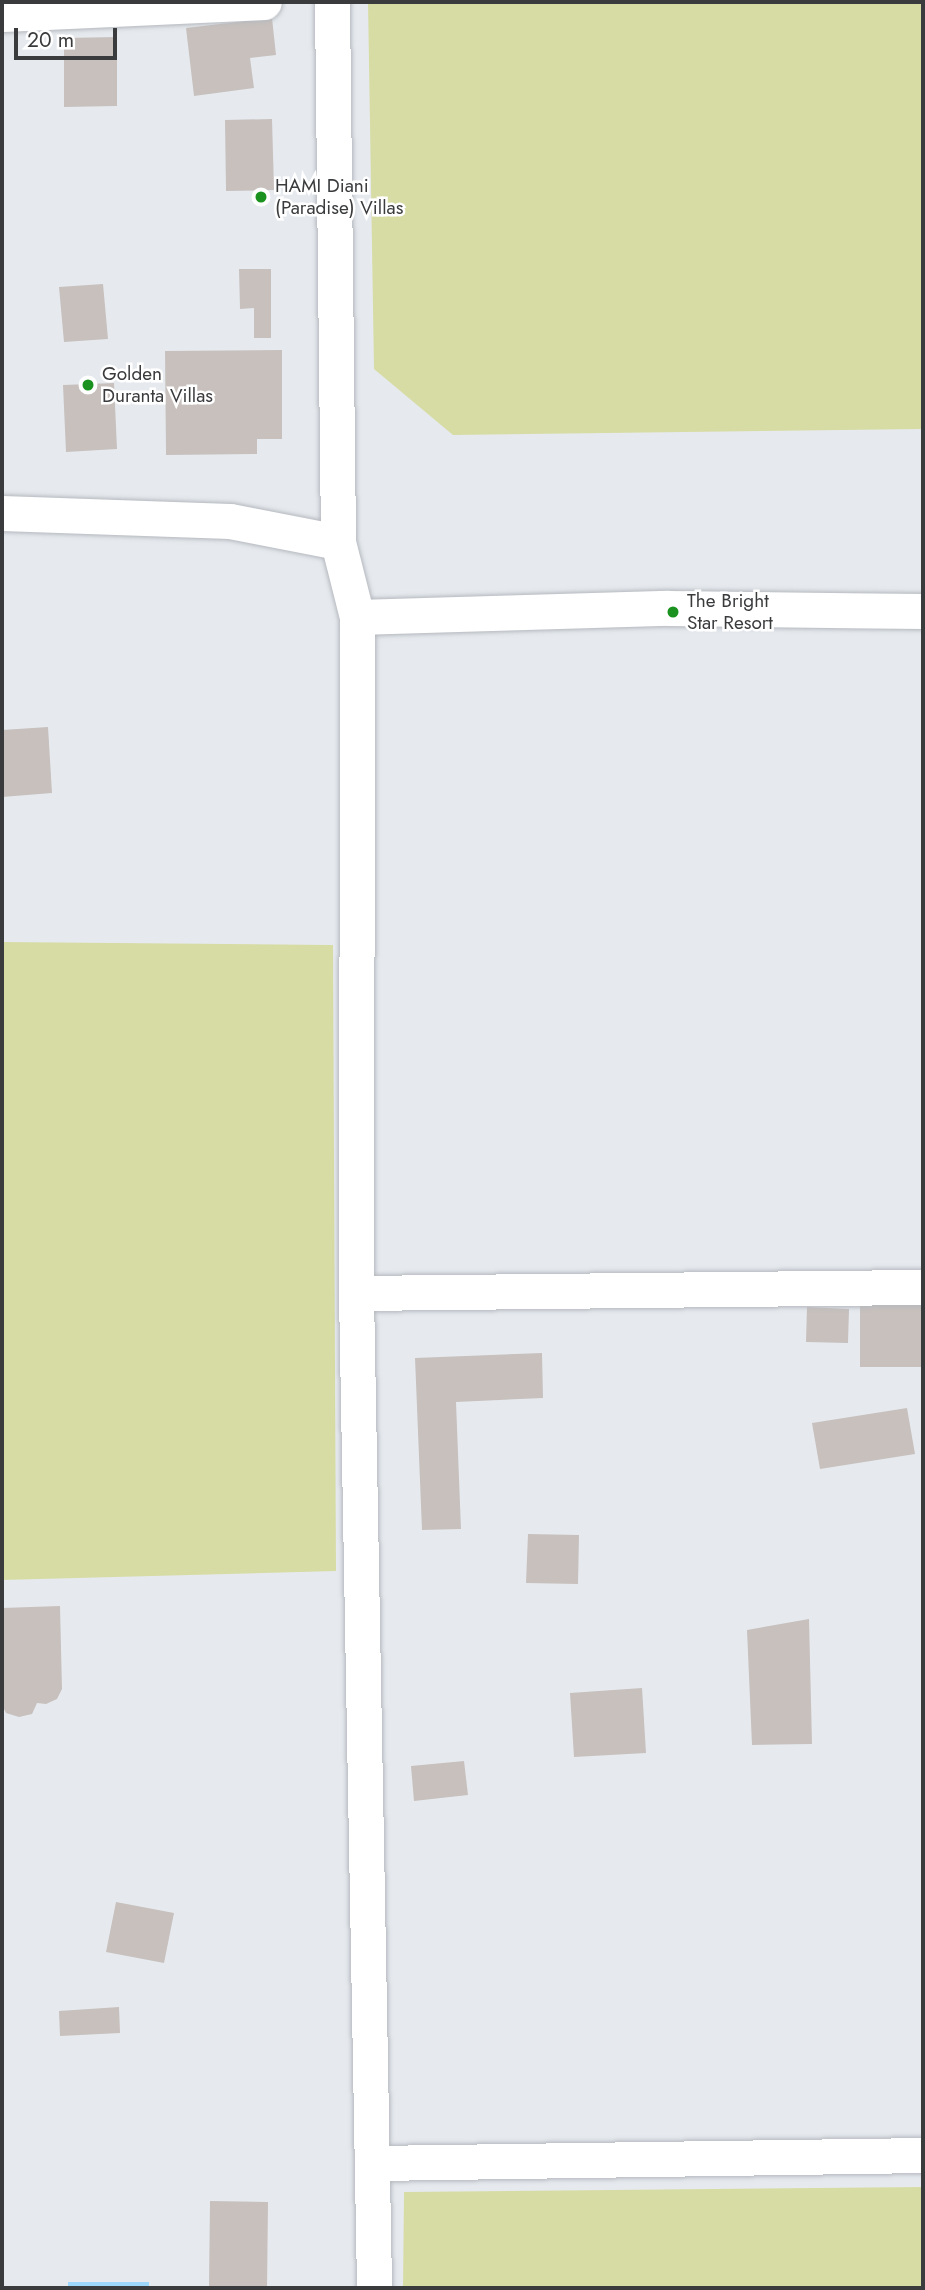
<!DOCTYPE html>
<html>
<head>
<meta charset="utf-8">
<style>
  body { margin:0 }
  #map { position:relative; width:925px; height:2290px; overflow:hidden; background:#e6eaef; font-family:Jost,sans-serif }
  div>[style] { position:absolute }
  [style*='--x'] { left:calc(var(--x)*1px); top:calc(var(--y)*1px); width:calc(var(--w)*1px); rotate:calc(var(--a)*1deg) }
  .green>* { inset:0; background:#d7dca4 }
  .water>* { inset:0; background:#9dd8fc }
  .building>* { inset:0; background:#c7c0bd }
  .roads { filter:drop-shadow(0 0 2px #b5b9be) drop-shadow(0 0 2px #b5b9be) }
  .street>* { height:35px; margin:-17.5px; padding:0 17.5px; transform-origin:17.5px; border-radius:17.5px; background:#fff }
  .dots>* { width:19px; height:19px; translate:-50% -50%; box-sizing:border-box; border:4px solid #fff; border-radius:50% }
  span { translate:-50% -50%; white-space:nowrap; text-align:center; line-height:1.15; -webkit-text-stroke:5px #fff; paint-order:stroke }
  .poi-label { font-size:19px; color:#3a3b3d }
  .left { translate:0 -50%; text-align:left }
  .frame { position:absolute; inset:0; border:4px solid #3a3b3d; pointer-events:none }
  .scale { position:absolute; left:14px; top:28px; width:103px; height:32px; box-sizing:border-box; border:4px solid #3a3b3d; border-top:0; padding-left:9px; font-size:21px; line-height:24px; white-space:nowrap; color:#3a3b3d; -webkit-text-stroke:5px #fff; paint-order:stroke }
</style>
</head>
<body>
<div id="map">
  <div class="green">
    <i style="clip-path:polygon(368px 2px,923px 2px,923px 429px,453px 435px,374px 369px)"></i>
    <i style="clip-path:polygon(2px 942px,333px 945px,336px 1571px,2px 1580px)"></i>
    <i style="clip-path:polygon(923px 2187px,923px 2288px,403px 2288px,404px 2192px)"></i>
  </div>
  <div class="water">
    <i style="clip-path:polygon(68px 2282px,149px 2282px,149px 2288px,68px 2288px)"></i>
  </div>
  <div class="building">
    <i style="clip-path:polygon(272px 18px,276px 55px,250px 58px,254px 88px,194px 96px,186px 28px)"></i>
    <i style="clip-path:polygon(117px 37px,117px 106px,64px 107px,64px 38px)"></i>
    <i style="clip-path:polygon(272px 119px,274px 190px,226px 191px,225px 120px)"></i>
    <i style="clip-path:polygon(239px 269px,271px 269px,271px 338px,254px 338px,254px 308px,240px 309px)"></i>
    <i style="clip-path:polygon(103px 284px,108px 339px,64px 342px,59px 287px)"></i>
    <i style="clip-path:polygon(282px 350px,282px 439px,257px 439px,257px 454px,166px 455px,165px 351px)"></i>
    <i style="clip-path:polygon(114px 383px,117px 449px,66px 452px,63px 385px)"></i>
    <i style="clip-path:polygon(48px 727px,52px 793px,2px 797px,2px 730px)"></i>
    <i style="clip-path:polygon(860px 1305px,923px 1305px,923px 1367px,860px 1367px)"></i>
    <i style="clip-path:polygon(807px 1307px,849px 1309px,848px 1343px,806px 1342px)"></i>
    <i style="clip-path:polygon(542px 1353px,543px 1398px,456px 1402px,461px 1529px,422px 1530px,415px 1358px)"></i>
    <i style="clip-path:polygon(907px 1408px,915px 1454px,820px 1469px,812px 1423px)"></i>
    <i style="clip-path:polygon(528px 1534px,579px 1535px,578px 1584px,526px 1583px)"></i>
    <i style="clip-path:polygon(60px 1606px,62px 1689px,57px 1699px,46px 1704px,37px 1703px,32px 1714px,19px 1717px,6px 1713px,2px 1705px,2px 1608px)"></i>
    <i style="clip-path:polygon(809px 1619px,812px 1744px,752px 1745px,747px 1630px)"></i>
    <i style="clip-path:polygon(642px 1688px,646px 1753px,574px 1757px,570px 1693px)"></i>
    <i style="clip-path:polygon(464px 1761px,468px 1795px,414px 1801px,411px 1766px)"></i>
    <i style="clip-path:polygon(116px 1902px,174px 1913px,164px 1963px,106px 1952px)"></i>
    <i style="clip-path:polygon(119px 2007px,120px 2033px,60px 2036px,59px 2011px)"></i>
    <i style="clip-path:polygon(210px 2201px,268px 2202px,267px 2288px,209px 2288px)"></i>
  </div>
  <div class="roads">
    <div class="street">
      <i style="--x:332;--y:2;--w:540;--a:89.36"></i>
      <i style="--x:2;--y:14;--w:262;--a:-2.6"></i>
      <i style="--x:2;--y:513;--w:228;--a:2"></i>
      <i style="--x:230;--y:521;--w:110;--a:11"></i>
      <i style="--x:338;--y:542;--w:77;--a:75.8"></i>
      <i style="--x:357;--y:617;--w:311;--a:-1.7"></i>
      <i style="--x:668;--y:608;--w:255;--a:0.7"></i>
      <i style="--x:357;--y:617;--w:676;--a:90.08"></i>
      <i style="--x:356;--y:1293;--w:995;--a:88.96"></i>
      <i style="--x:356;--y:1293;--w:567;--a:-0.61"></i>
      <i style="--x:374;--y:2163;--w:549;--a:-0.83"></i>
    </div>
  </div>
  <div class="dots">
    <i style="left:261px;top:197px;background:#1b921f"></i>
    <i style="left:88px;top:385px;background:#1b921f"></i>
    <i style="left:673px;top:612px;background:#1b921f"></i>
  </div>
  <div class="poi-label">
    <span class="left" style="left:275px;top:197px">HAMI Diani<br>(Paradise) Villas</span>
    <span class="left" style="left:102px;top:385px">Golden<br>Duranta Villas</span>
    <span class="left" style="left:687px;top:612px">The Bright<br>Star Resort</span>
  </div>
  <div class="frame"></div>
  <div class="scale">20 m</div>
</div>
</body>
</html>
